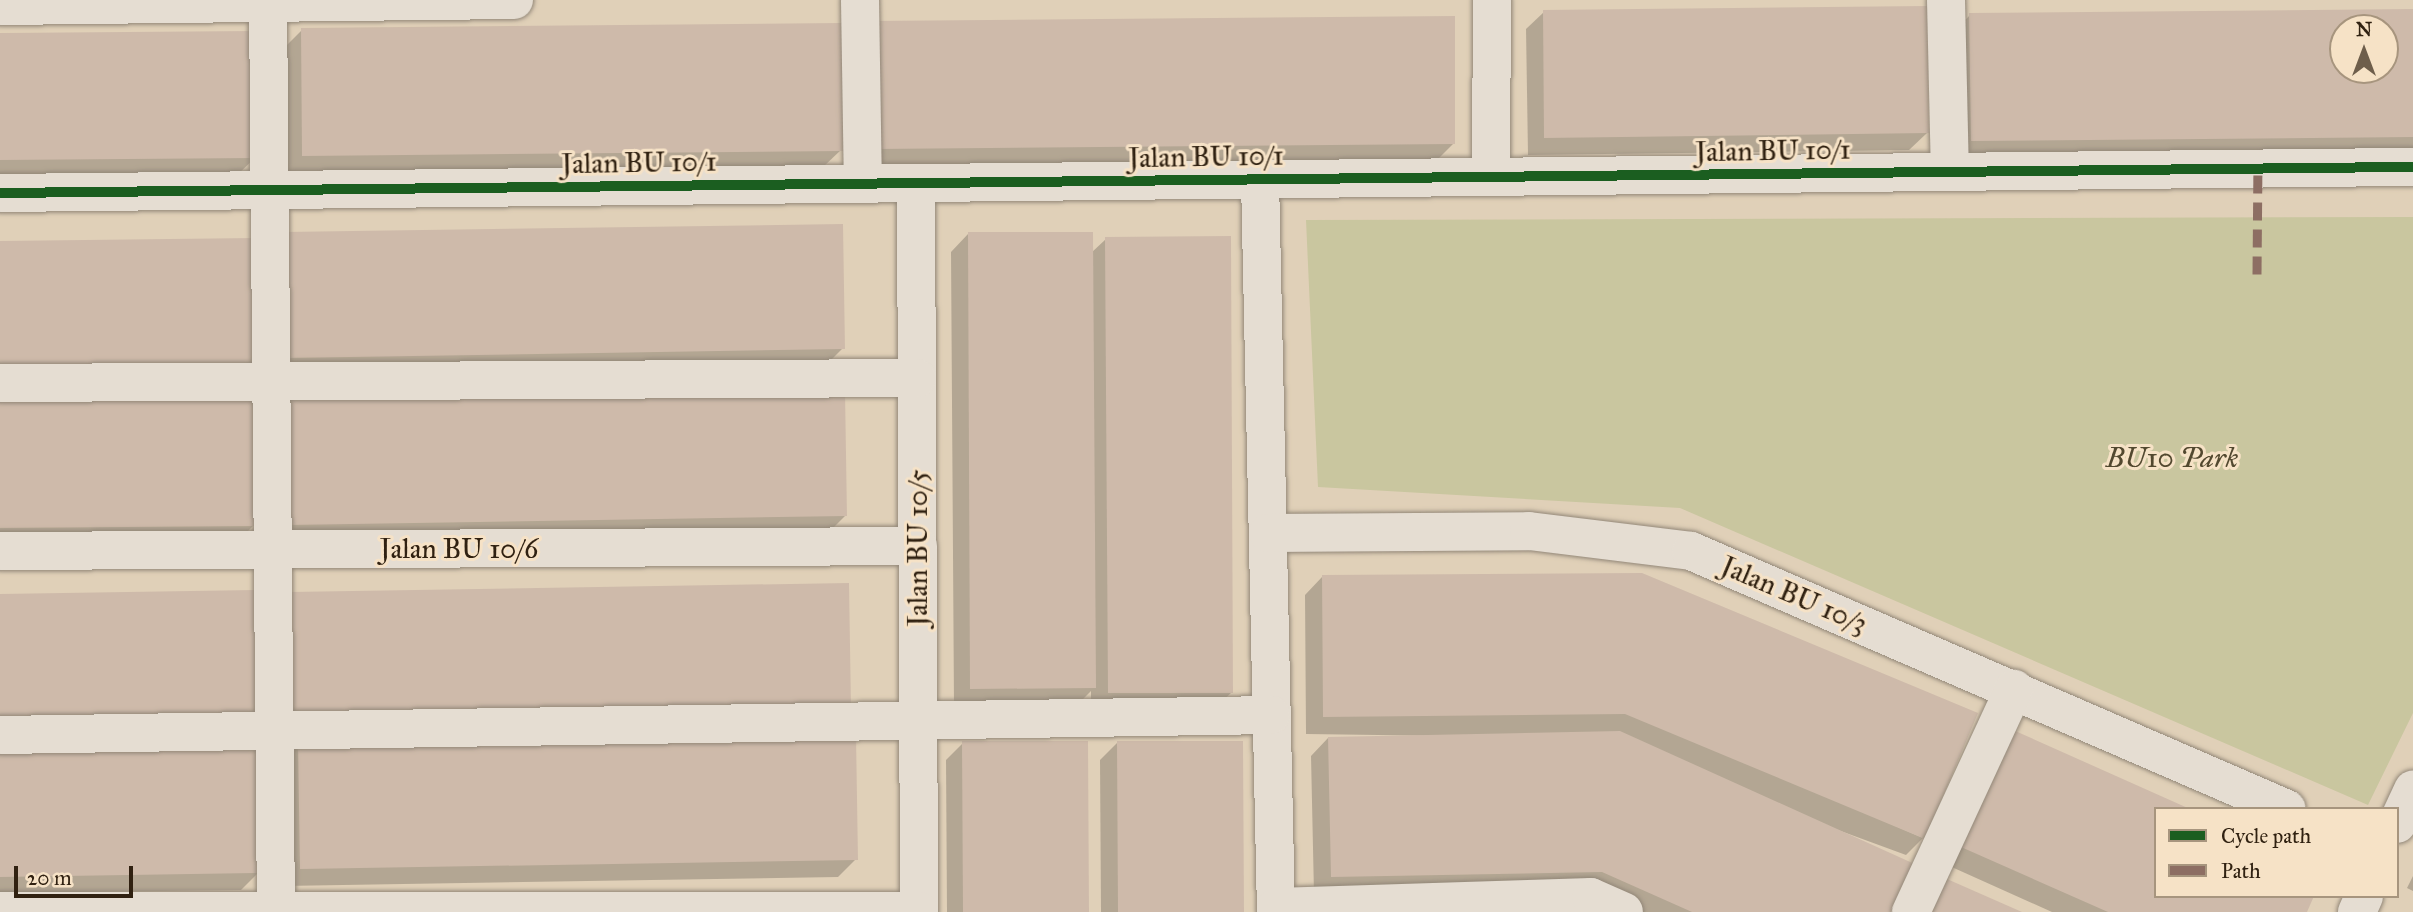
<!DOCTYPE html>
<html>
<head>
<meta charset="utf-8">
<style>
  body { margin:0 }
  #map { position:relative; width:2413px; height:912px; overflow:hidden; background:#e0d0b8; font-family:"IM FELL Great Primer",serif }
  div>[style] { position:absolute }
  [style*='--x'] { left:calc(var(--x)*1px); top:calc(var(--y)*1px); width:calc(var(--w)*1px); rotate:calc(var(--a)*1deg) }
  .green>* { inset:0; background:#c9c69f }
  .shadow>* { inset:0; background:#0003 }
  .building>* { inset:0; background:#cebaaa }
  .roads { filter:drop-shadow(0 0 2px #928778) drop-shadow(0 0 2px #928778) }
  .minor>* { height:38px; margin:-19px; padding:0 19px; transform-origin:19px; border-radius:19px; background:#e5ddd2 }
  .quiet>* { height:9px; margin-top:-4.5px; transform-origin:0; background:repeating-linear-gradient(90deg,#8d6e63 0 18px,transparent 0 27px) }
  .cycleway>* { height:10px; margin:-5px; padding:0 5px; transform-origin:5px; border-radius:5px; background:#1b5e20 }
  span { translate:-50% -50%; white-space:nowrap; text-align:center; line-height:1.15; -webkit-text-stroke:6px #f6e2c6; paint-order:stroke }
  .street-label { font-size:28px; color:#302111 }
  .park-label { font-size:28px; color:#52482f; font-style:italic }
  .legend { position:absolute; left:2154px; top:807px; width:245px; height:91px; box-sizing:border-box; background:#f6e2c6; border:2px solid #a7957e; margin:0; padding:9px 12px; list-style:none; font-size:21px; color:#302111 }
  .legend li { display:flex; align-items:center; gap:14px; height:35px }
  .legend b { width:35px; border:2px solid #a7957e }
  .north { position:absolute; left:2329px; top:14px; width:70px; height:70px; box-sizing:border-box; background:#f6e2c6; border:2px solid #a7957e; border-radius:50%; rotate:0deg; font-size:19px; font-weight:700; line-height:28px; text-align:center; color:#302111 }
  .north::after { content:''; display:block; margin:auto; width:24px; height:32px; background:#6e5e4b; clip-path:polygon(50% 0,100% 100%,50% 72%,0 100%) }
  .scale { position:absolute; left:14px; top:866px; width:119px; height:32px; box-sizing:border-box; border:4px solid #302111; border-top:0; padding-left:9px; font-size:21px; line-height:24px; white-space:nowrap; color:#302111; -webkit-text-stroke:5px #f6e2c6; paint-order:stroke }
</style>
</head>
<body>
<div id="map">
  <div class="green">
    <i style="clip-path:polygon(2413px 217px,2413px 713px,2368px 805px,1680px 508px,1318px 487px,1306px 220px)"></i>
  </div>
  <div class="shadow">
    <i style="clip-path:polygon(evenodd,2413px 11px,2413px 154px,1954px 158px,1953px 33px,1970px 15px,2413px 11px,2343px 28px,2385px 28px,2385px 70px,2343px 70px,2343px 28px)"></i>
    <i style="clip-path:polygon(1544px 12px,1927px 133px,1909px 150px,1528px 155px,1526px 29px)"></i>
    <i style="clip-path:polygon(302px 30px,841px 150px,823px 167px,285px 173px,285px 47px)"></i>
    <i style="clip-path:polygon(0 34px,255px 158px,237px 175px,0 177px)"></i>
    <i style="clip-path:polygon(855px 40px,1454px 143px,1436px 161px,857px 165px)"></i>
    <i style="clip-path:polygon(968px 234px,1091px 253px,1106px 239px,1232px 692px,1214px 709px,1091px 710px,1091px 691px,1077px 705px,954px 706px,951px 252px)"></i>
    <i style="clip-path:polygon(268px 252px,843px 348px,825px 366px,269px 374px)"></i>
    <i style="clip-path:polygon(288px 401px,845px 516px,828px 533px,272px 542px)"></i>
    <i style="clip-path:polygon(0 402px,254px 525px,237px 542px,0 545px)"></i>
    <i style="clip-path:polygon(1322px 577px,1923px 838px,1906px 855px,1827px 826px,1896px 912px,1636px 912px,1314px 894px,1311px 756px,1328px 738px,1450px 736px,1306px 734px,1305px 595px)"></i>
    <i style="clip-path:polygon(963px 743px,1088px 912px,947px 912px,946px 760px)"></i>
    <i style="clip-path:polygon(1117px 743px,1242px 912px,1101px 912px,1100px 760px)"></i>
    <i style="clip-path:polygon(298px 746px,856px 859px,838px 877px,283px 886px,281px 763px)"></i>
    <i style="clip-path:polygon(1996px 750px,2156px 809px,2156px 896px,2305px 912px,2052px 912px,1945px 864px)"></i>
    <i style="clip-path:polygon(0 754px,259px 872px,241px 890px,0 893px)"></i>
    <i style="clip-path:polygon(2413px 876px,2413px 891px,2407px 888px)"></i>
  </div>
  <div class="building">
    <i style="clip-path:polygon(1927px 6px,1929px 133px,1544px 138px,1543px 10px)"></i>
    <i style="clip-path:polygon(evenodd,2413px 9px,2413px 137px,1971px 141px,1969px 13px,2413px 9px,2343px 28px,2385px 28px,2385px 70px,2343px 70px,2343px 28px)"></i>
    <i style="clip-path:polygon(1455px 16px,1455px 144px,874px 149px,872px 21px)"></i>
    <i style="clip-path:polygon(842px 23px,843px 151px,302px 156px,301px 28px)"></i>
    <i style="clip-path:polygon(255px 31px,257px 158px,0 160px,0 33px)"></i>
    <i style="clip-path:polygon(843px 224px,845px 349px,286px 358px,284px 232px)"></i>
    <i style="clip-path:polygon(968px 232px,1093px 232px,1096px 688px,970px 689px)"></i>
    <i style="clip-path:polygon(1231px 236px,1233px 693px,1108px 693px,1105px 237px)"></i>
    <i style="clip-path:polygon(255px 238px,257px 366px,0 369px,0 241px)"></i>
    <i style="clip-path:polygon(845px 391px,847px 516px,288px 525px,287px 400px)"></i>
    <i style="clip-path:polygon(255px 397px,256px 526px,0 528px,0 400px)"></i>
    <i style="clip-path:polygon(1642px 573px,1978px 713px,1925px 839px,1625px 714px,1323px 717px,1322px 575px)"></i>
    <i style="clip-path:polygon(849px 583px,851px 708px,292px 716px,290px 592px)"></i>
    <i style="clip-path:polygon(255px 590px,257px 715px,0 719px,0 594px)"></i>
    <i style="clip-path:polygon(2013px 730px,2190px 809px,2156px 809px,2156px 896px,2314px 896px,2307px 912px,2108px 912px,1961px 847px)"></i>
    <i style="clip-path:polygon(1620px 731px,1919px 866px,1898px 912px,1692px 912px,1602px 872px,1331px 877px,1328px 737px)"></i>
    <i style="clip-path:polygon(856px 735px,858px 860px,300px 869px,298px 744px)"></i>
    <i style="clip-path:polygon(962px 741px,1088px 741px,1089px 912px,963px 912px)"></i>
    <i style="clip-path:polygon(1117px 741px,1243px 741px,1244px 912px,1118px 912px)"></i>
    <i style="clip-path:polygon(259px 748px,261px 873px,0 877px,0 752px)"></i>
    <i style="clip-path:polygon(1947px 879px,2022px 912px,1932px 912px)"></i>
  </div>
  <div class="roads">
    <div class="minor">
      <i style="--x:268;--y:0;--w:912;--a:89.5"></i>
      <i style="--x:860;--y:0;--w:183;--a:89.1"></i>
      <i style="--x:1946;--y:0;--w:171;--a:88.7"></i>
      <i style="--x:0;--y:6;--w:514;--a:-0.67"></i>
      <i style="--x:1491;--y:177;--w:177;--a:-89.7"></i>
      <i style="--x:1260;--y:179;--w:733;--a:88.75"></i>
      <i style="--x:916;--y:183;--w:729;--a:89.76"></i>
      <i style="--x:0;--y:193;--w:2413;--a:-0.62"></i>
      <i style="--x:0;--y:383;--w:917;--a:-0.31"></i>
      <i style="--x:1268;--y:533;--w:261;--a:-0.4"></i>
      <i style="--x:1529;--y:531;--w:163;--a:7"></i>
      <i style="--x:1691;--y:551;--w:649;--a:23.41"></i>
      <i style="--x:0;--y:551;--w:918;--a:-0.31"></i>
      <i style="--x:0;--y:735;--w:1271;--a:-0.9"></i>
      <i style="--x:2397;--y:824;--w:38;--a:-65"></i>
      <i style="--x:1276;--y:907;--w:315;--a:-1.8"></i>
      <i style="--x:1591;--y:897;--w:36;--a:24"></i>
      <i style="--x:0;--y:911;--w:919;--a:0"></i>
      <i style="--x:1911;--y:912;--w:246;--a:-65.2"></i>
      <i style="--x:2357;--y:912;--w:17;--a:-66"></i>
    </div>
  </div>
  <div class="quiet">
    <i style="--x:2257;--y:274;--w:105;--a:-89.5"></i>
  </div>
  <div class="cycleway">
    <i style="--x:0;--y:193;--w:2413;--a:-0.62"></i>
  </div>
  <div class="street-label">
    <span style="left:1773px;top:151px;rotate:-1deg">Jalan BU 10/1</span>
    <span style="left:1206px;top:157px;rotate:-1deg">Jalan BU 10/1</span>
    <span style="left:639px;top:163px;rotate:-1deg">Jalan BU 10/1</span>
    <span style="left:918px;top:548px;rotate:-90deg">Jalan BU 10/5</span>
    <span style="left:459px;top:549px">Jalan BU 10/6</span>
    <span style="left:1794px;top:595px;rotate:23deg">Jalan BU 10/3</span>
  </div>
  <div class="park-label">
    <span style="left:2172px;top:458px">BU10 Park</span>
  </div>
  <ul class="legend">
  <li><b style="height:9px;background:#1b5e20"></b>Cycle path</li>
  <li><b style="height:9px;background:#8d6e63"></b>Path</li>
  </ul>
  <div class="north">N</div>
  <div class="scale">20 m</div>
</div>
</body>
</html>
